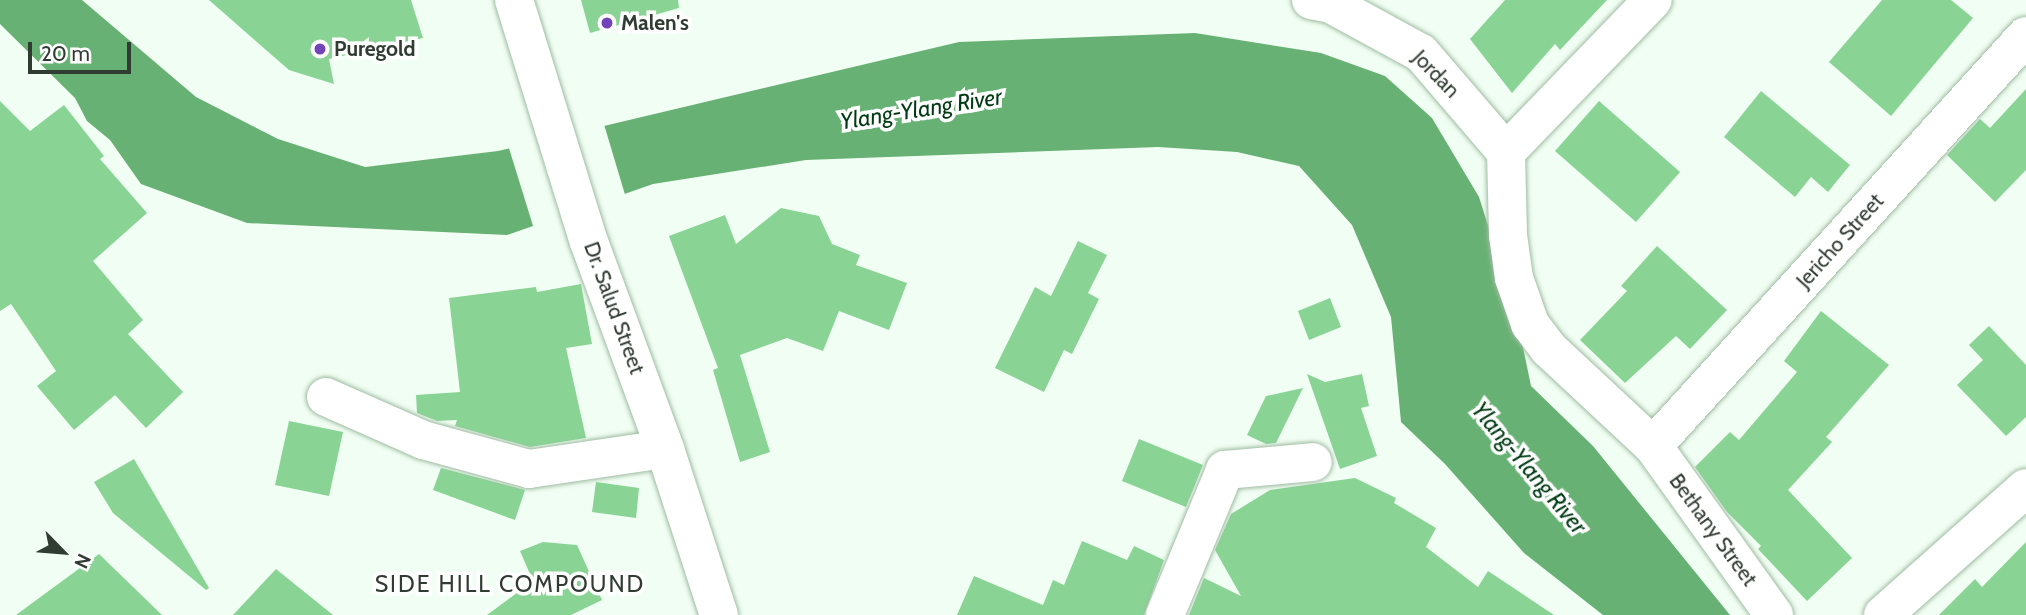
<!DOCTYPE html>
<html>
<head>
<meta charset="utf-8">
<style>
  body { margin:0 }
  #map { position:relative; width:2026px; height:615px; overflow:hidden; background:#f1fef3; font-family:Cabin,sans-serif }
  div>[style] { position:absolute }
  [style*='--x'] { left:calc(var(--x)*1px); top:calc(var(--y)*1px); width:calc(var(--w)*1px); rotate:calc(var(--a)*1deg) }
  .water>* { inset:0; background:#68b174 }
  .pier>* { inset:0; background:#f1fef3 }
  .building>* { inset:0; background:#89d495 }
  .roads { filter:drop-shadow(0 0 2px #9ebca2) drop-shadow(0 0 2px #9ebca2) }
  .minor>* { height:38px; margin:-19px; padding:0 19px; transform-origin:19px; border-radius:19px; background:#fff }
  .major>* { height:38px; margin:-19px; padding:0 19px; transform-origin:19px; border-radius:19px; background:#fff }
  .dots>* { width:19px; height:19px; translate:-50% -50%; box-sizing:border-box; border:4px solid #fff; border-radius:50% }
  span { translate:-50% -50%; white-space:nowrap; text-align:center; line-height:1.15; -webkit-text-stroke:7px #fff; paint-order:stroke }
  .poi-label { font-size:21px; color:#303c32; font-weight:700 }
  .left { translate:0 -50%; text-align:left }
  .street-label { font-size:21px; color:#303c32 }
  .water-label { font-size:23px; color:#003b13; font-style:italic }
  .neighbourhood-label { font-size:23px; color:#303c32; letter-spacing:2px }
  .north { position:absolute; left:28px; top:517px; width:70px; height:70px; -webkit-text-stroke:5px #fff; paint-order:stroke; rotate:115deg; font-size:19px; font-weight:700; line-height:28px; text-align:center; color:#303c32 }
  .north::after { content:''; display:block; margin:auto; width:24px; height:32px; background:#303c32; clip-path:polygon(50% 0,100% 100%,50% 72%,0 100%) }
  .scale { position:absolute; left:28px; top:42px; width:103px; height:32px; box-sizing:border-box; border:4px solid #303c32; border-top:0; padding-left:9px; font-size:21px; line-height:24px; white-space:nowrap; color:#303c32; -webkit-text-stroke:5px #fff; paint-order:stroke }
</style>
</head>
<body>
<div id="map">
  <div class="water">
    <i style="clip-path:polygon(0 0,82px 0,196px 97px,278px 139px,365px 167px,498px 151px,959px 42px,1195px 33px,1321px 53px,1385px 76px,1432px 118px,1479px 197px,1516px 313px,1531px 386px,1593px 446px,1730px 615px,1603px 615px,1524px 553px,1445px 464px,1401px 422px,1391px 317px,1352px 225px,1299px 166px,1237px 152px,1158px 147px,806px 160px,653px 184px,507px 235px,247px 223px,141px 184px,110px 140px,87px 121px,75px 98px,0 24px)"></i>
  </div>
  <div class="pier">
    <i style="clip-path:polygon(603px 121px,626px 198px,534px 229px,508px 145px)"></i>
  </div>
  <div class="building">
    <i style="clip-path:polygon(209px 0,411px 0,423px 38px,329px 59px,334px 84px,289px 70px)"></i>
    <i style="clip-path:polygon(581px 0,678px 0,679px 8px,590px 33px)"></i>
    <i style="clip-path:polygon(1505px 0,1607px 0,1560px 50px,1555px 44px,1512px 93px,1470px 39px)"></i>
    <i style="clip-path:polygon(1882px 0,1951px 0,1973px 18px,1891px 116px,1829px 62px)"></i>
    <i style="clip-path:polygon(2026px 89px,2026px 170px,1995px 202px,1947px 155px,1980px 119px,1990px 128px)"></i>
    <i style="clip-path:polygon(1761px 91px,1850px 165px,1828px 192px,1811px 177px,1795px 197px,1724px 137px)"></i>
    <i style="clip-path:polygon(0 101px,30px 131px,64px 105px,104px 156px,100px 159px,147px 213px,93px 261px,143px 320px,128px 334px,183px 392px,146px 428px,115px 395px,74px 430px,37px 386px,56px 371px,11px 304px,0 311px)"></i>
    <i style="clip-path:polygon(1599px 101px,1680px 172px,1636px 222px,1555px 151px)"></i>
    <i style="clip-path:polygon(781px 208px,819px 216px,832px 244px,860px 255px,856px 265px,907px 283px,889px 330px,839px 311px,823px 351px,787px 338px,740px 355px,770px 452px,740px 462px,713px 370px,718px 368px,669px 236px,725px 215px,736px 244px)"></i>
    <i style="clip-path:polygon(1078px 241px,1107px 255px,1088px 293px,1099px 299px,1072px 354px,1064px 350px,1044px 392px,995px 368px,1035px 287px,1051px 296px)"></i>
    <i style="clip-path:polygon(1657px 246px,1727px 310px,1690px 349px,1676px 336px,1625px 383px,1580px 340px,1627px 291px,1621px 286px)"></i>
    <i style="clip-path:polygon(581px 284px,592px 344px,566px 348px,586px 438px,530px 447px,455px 426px,457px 420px,437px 421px,417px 413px,416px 395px,460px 392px,449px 298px,536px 287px,537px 292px)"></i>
    <i style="clip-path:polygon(1330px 298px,1341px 327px,1309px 340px,1298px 311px)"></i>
    <i style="clip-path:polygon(1821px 311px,1889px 365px,1826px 437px,1832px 442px,1788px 490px,1852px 558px,1807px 601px,1758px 549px,1761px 546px,1727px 512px,1695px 467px,1730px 432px,1739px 440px,1797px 372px,1784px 361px)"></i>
    <i style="clip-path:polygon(1989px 326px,2026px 365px,2026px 417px,2006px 436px,1957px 385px,1983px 360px,1969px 345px)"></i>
    <i style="clip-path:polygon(1307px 374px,1325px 382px,1362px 374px,1369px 406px,1361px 408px,1377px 456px,1340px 469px)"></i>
    <i style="clip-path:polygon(1303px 388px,1276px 443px,1266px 444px,1247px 435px,1266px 396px)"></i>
    <i style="clip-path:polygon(289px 421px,343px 432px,329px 496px,275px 485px)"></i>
    <i style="clip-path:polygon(1139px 439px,1203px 465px,1186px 507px,1122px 481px)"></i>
    <i style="clip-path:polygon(134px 459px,209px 588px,206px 590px,113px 513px,94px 482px)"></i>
    <i style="clip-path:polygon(441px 468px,525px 490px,515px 520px,433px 490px)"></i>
    <i style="clip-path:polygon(1355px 478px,1396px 498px,1394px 503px,1436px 528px,1426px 547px,1478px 587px,1488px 571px,1554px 615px,1189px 615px,1204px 578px,1241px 596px,1215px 550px,1231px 514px,1270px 490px)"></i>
    <i style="clip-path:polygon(596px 482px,639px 488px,636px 518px,592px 512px)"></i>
    <i style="clip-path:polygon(1082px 541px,1127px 560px,1134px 546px,1164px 560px,1144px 615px,957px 615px,974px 576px,1043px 605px,1053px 580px,1064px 585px)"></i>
    <i style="clip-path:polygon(543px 542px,577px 545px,602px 600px,571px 615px,487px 615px,533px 581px,520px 551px)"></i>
    <i style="clip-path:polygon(2026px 542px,2026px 615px,1939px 615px,1975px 579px,1982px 587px)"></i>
    <i style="clip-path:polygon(99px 554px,162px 615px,16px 615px)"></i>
    <i style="clip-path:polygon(276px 569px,333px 615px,233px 615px)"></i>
  </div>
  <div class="roads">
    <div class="minor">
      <i style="--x:1311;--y:0;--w:20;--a:11"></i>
      <i style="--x:1331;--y:4;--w:102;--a:28.6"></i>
      <i style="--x:1421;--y:53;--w:130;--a:49.4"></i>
      <i style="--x:1506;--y:152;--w:83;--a:88.6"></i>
      <i style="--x:1508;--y:235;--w:43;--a:82.1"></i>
      <i style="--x:1514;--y:278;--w:49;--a:70.8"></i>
      <i style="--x:1530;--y:324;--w:31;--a:53"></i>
      <i style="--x:1549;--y:349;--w:142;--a:43"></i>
      <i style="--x:1653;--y:446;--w:208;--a:54.4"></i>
      <i style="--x:1506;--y:152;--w:211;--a:-46"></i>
      <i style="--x:326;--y:397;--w:106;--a:23.9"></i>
      <i style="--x:423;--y:440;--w:110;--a:15.3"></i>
      <i style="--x:529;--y:469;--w:137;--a:-8.4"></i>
      <i style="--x:1653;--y:446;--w:554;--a:-47.71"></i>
      <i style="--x:1165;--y:615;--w:157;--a:-67.5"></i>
      <i style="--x:1225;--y:470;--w:88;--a:-5.2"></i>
      <i style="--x:1883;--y:615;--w:191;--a:-41.6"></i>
    </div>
    <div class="major">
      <i style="--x:514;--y:0;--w:253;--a:72.8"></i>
      <i style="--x:589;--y:242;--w:221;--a:69.8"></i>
      <i style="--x:665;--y:449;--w:175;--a:72"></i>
    </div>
  </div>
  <div class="dots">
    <i style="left:607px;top:23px;background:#7343ba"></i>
    <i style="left:320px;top:49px;background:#7343ba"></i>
  </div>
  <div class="poi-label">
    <span class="left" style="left:621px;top:23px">Malen's</span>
    <span class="left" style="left:334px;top:49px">Puregold</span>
  </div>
  <div class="street-label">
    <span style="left:1436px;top:74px;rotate:46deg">Jordan</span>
    <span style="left:1840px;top:241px;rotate:-48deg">Jericho Street</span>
    <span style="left:614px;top:308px;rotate:70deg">Dr. Salud Street</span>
    <span style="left:1713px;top:530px;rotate:54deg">Bethany Street</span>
  </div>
  <div class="water-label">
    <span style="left:921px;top:109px;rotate:-9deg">Ylang-Ylang River</span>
    <span style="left:1529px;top:468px;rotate:50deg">Ylang-Ylang River</span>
  </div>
  <div class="neighbourhood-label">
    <span style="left:510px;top:584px">SIDE HILL COMPOUND</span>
  </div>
  <div class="north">N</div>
  <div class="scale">20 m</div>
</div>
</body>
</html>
